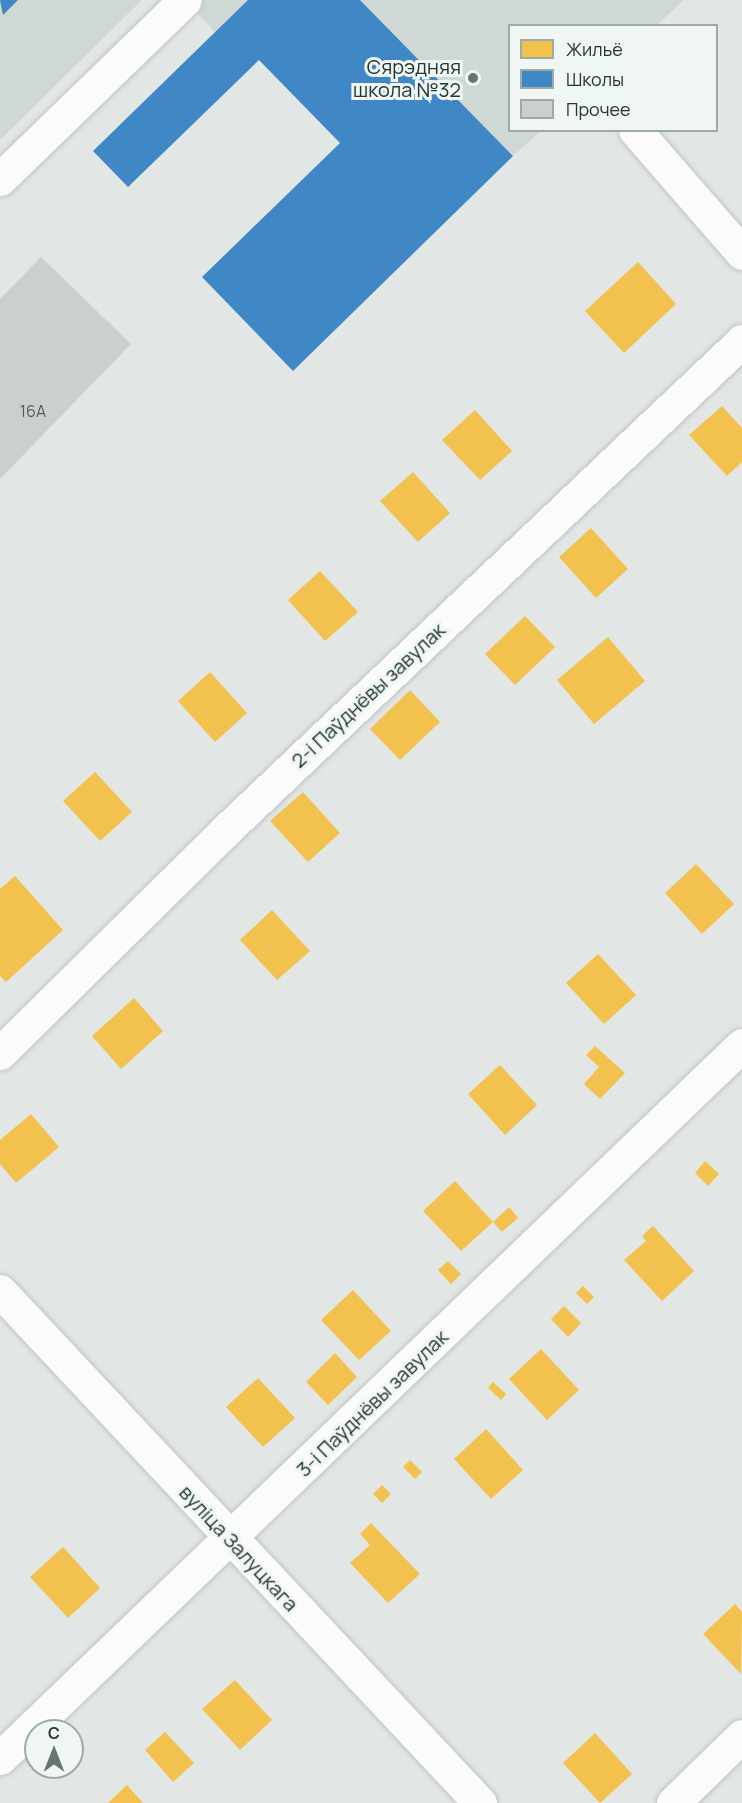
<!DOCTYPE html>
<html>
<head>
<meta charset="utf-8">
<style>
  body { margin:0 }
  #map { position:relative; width:742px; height:1803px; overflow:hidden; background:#e2e7e5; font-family:Manrope,sans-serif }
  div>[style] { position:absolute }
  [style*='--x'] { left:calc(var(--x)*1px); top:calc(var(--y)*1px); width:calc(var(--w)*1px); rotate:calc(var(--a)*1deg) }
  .built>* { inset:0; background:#d0d8d5 }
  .homes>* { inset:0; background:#f2c14e }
  .schools>* { inset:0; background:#3f88c5 }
  .building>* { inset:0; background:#cbd0ce }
  .roads { filter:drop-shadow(0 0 2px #bfc4c2) drop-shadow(0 0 2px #bfc4c2) }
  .minor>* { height:33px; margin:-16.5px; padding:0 16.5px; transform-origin:16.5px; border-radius:16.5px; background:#fbfbfb }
  .dots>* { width:16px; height:16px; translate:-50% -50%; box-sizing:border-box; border:3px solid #f0f6f3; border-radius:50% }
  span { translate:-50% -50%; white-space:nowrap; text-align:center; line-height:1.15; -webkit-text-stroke:6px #f0f6f3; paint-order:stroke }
  .number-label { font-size:16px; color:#4e5e5a }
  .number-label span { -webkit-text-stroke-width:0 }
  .poi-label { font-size:20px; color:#233733 }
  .right { translate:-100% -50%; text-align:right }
  .street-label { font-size:20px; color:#233733 }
  .legend { position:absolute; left:508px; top:24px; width:210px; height:108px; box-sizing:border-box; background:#f0f6f3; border:2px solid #9eaaa6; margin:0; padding:8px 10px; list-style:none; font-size:18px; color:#233733 }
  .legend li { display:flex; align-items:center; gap:12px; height:30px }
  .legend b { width:30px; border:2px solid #9eaaa6 }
  .north { position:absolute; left:24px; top:1719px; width:60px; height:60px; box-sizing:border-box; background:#f0f6f3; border:2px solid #9eaaa6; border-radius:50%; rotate:0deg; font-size:16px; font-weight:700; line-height:24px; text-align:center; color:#233733 }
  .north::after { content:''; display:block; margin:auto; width:21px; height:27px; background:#667571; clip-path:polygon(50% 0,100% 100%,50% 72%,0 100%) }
</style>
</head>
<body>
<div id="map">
  <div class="built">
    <i style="clip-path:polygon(0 0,142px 0,0 140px)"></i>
    <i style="clip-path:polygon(185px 0,251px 0,215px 32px)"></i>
    <i style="clip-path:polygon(360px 0,684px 0,657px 25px,510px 26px,510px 130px,541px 131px,513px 156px)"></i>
  </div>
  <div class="homes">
    <i style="clip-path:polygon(638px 262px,676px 304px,624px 353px,585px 311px)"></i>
    <i style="clip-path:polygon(722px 406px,742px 428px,742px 462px,727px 476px,689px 435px)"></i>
    <i style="clip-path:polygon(475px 410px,512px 451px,480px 480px,442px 440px)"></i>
    <i style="clip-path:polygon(413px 472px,450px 513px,418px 542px,380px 501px)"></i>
    <i style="clip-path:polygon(591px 528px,628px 569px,596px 598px,559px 557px)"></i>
    <i style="clip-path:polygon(320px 571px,358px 612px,325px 641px,288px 600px)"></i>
    <i style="clip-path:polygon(525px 616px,555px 647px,515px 685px,485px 654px)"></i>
    <i style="clip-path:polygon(608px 637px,645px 681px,594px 724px,557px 680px)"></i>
    <i style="clip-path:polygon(210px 672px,247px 713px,215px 742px,178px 701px)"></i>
    <i style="clip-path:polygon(410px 690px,440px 722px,400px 760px,370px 729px)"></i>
    <i style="clip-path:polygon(95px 772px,132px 812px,100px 841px,63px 801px)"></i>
    <i style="clip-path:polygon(303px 792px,340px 833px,308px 862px,270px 821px)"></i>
    <i style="clip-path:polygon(696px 864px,734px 904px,702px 934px,665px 893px)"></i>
    <i style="clip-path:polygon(15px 876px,63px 930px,6px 982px,0 976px,0 889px)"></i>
    <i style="clip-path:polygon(272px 910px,310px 951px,277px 980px,240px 940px)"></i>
    <i style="clip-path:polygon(598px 954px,636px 995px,604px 1024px,566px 983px)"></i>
    <i style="clip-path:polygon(134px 998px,163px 1031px,121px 1069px,92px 1036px)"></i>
    <i style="clip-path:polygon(595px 1046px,625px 1073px,600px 1099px,584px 1084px,599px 1067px,586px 1055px)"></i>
    <i style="clip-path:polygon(500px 1065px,537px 1105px,505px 1135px,468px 1094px)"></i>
    <i style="clip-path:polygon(31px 1114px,59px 1147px,16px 1183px,0 1164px,0 1140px)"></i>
    <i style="clip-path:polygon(705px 1161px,719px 1174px,708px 1186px,695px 1173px)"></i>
    <i style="clip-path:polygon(455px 1181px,493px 1222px,461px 1251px,423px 1211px)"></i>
    <i style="clip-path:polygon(509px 1207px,518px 1218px,502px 1232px,493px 1222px)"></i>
    <i style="clip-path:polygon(653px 1226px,694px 1271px,662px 1301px,624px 1260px,646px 1241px,642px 1236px)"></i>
    <i style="clip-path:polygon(448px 1261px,461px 1274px,451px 1284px,438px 1270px)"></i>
    <i style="clip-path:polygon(583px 1286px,594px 1297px,587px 1304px,576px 1293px)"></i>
    <i style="clip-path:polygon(353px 1290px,391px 1331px,359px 1360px,321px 1320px)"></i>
    <i style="clip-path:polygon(564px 1306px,581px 1323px,568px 1337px,551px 1319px)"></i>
    <i style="clip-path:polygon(541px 1349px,579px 1390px,547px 1420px,509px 1379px)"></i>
    <i style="clip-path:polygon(335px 1353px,357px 1377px,328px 1405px,306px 1382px)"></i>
    <i style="clip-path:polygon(258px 1378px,295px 1418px,263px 1447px,226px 1407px)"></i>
    <i style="clip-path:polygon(493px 1382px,506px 1394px,501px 1400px,488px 1388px)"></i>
    <i style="clip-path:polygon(486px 1429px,523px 1470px,491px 1499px,454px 1459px)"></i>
    <i style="clip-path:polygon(410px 1460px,422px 1472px,415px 1479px,403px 1467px)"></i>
    <i style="clip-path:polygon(382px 1485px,391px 1494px,382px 1503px,373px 1494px)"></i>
    <i style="clip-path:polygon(371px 1523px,420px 1574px,388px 1603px,350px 1563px,370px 1545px,360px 1534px)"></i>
    <i style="clip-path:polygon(63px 1547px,100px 1588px,68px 1618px,30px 1577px)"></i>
    <i style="clip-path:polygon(735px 1604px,742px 1612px,741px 1674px,703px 1634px)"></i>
    <i style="clip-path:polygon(235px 1680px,272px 1720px,240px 1750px,202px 1709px)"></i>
    <i style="clip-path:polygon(165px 1732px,194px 1763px,173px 1782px,145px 1750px)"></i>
    <i style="clip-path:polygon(595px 1733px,632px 1774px,600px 1803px,563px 1763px)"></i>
    <i style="clip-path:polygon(127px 1785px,143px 1803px,108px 1803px)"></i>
  </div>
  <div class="schools">
    <i style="clip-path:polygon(0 0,18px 0,3px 15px)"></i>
    <i style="clip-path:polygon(248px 0,360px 0,513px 156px,293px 371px,202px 277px,340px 143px,259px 60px,128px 187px,93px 151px)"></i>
  </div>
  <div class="building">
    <i style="clip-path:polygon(41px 257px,131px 344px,0 479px,0 299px)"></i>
  </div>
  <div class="roads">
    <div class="minor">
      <i style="--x:635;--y:130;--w:163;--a:49"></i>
      <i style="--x:0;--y:179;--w:257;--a:-44.1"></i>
      <i style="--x:0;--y:1053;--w:317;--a:-44.6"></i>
      <i style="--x:226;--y:830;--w:711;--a:-43.46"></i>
      <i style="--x:0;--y:1291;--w:702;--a:46.85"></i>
      <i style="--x:0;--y:1758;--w:1029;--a:-43.86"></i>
      <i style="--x:673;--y:1803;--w:96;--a:-44.2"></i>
    </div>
  </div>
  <div class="dots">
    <i style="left:473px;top:78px;background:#667571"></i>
  </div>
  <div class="number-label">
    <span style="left:33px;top:411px">16А</span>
  </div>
  <div class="poi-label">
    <span class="right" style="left:461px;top:78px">Сярэдняя<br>школа №32</span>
  </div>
  <div class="street-label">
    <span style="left:368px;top:695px;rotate:-43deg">2-і Паўднёвы завулак</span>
    <span style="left:372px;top:1403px;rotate:-44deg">3-і Паўднёвы завулак</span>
    <span style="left:239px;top:1548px;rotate:47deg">вуліца Залуцкага</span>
  </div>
  <ul class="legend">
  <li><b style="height:16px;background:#f2c14e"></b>Жильё</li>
  <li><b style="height:16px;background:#3f88c5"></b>Школы</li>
  <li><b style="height:16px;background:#cbd0ce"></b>Прочее</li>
  </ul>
  <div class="north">С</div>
</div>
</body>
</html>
